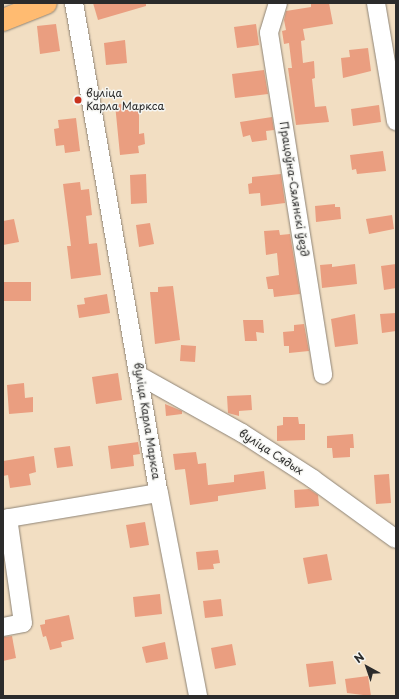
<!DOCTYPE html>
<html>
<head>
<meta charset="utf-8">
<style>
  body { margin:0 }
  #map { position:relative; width:399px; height:699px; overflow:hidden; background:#f2dec2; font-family:"Playpen Sans",sans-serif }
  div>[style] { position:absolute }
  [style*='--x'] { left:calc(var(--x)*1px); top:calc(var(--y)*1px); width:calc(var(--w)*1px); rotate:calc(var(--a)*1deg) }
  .building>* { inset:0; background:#ea9e80 }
  .roads { filter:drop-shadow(0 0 1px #8e8476) drop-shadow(0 0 1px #8e8476) }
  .minor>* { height:18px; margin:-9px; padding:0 9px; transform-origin:9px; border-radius:9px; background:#fff }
  .major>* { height:22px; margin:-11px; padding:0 11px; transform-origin:11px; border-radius:11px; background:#ffbb71 }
  .dots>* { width:11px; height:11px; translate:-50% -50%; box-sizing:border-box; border:2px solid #f6f6f2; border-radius:50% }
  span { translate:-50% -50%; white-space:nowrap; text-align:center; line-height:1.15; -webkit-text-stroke:3px #f6f6f2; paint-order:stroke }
  .poi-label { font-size:11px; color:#2b2b2b }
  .left { translate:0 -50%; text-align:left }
  .street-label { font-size:11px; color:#2b2b2b }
  .frame { position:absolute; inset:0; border:4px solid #2b2b2b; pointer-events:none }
  .north { position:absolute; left:347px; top:647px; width:40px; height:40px; -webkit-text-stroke:3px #f6f6f2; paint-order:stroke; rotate:320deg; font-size:11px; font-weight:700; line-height:16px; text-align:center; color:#2b2b2b }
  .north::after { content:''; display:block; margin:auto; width:14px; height:18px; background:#2b2b2b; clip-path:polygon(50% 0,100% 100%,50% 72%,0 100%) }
</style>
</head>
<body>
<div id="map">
  <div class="building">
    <i style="clip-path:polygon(93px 3px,146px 3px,146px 6px,98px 20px)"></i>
    <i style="clip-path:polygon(311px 3px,329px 3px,333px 24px,303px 29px,305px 40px,301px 41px,303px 63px,314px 61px,315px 78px,312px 79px,315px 107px,326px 106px,329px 122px,296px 125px,288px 68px,292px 68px,289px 43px,284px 44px,282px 31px,286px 30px,284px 20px,286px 11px,311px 7px)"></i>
    <i style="clip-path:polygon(56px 24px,60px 51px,40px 54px,37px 26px)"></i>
    <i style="clip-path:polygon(256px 24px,259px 45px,237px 48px,234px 27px)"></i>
    <i style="clip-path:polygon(125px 40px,127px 63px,106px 65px,104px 43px)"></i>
    <i style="clip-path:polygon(368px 48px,371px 71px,343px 78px,341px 58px,350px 57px,349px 50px)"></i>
    <i style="clip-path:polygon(264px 70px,268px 94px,235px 98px,232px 74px)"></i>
    <i style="clip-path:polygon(115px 104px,139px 105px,139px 134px,144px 133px,145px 144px,138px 146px,139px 153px,120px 155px)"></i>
    <i style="clip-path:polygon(379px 105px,381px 122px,353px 126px,351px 109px)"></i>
    <i style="clip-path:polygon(272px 117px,274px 130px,266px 131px,267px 140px,252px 142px,250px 135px,243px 137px,240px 122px)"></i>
    <i style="clip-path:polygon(76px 118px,80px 151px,65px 153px,64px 145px,56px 146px,54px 129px,59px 128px,58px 120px)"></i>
    <i style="clip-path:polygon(383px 151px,386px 171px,357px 174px,356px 169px,352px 170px,350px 155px)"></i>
    <i style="clip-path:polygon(146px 174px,147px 203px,131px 204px,130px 175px)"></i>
    <i style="clip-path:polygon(281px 174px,285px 203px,261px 206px,260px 193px,249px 194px,248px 184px,252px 183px,252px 177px)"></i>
    <i style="clip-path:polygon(80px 182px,81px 190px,89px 189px,92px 215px,86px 216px,89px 244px,97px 243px,101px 275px,71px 279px,67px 246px,71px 246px,63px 184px)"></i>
    <i style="clip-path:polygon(335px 204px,335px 207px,340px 207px,341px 219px,316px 222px,315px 206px)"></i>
    <i style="clip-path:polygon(392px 215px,394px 229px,369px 234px,366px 219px)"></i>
    <i style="clip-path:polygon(14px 219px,19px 242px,3px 245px,3px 221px)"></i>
    <i style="clip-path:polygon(150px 223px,154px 244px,139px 247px,136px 225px)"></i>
    <i style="clip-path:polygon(279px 230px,280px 235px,290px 234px,300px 294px,274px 297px,273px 289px,268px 289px,266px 277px,279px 275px,277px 253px,266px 255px,264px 231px)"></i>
    <i style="clip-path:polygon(332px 264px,332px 267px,355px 264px,357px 284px,322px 288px,320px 265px)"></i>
    <i style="clip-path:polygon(396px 264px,396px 288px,384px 290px,381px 266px)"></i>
    <i style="clip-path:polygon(3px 282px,31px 282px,31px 301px,3px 301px)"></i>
    <i style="clip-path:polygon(173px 286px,180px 340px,155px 344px,150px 292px,158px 292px,158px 287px)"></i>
    <i style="clip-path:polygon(107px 294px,110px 313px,79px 318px,77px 305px,85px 304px,84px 298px)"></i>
    <i style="clip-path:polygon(396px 313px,396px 331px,382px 333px,380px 314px)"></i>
    <i style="clip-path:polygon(355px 314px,358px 344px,335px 347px,331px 319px)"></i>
    <i style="clip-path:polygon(243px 320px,263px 320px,264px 333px,256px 332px,257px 341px,245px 341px)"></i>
    <i style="clip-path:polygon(304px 324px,309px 351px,289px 353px,289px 346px,284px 346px,283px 332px,294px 331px,294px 325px)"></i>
    <i style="clip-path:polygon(181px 345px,196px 346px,195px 362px,180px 361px)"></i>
    <i style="clip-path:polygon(118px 373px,122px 400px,96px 404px,92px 377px)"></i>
    <i style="clip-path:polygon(24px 383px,25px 398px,33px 397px,33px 412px,9px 414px,7px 385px)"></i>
    <i style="clip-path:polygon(251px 395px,252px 410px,239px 411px,239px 416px,228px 413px,227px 396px)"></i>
    <i style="clip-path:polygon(165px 404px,182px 411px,182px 414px,166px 416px)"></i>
    <i style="clip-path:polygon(283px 417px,298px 417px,299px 424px,305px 424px,305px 440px,277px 441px,277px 426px,283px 425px)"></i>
    <i style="clip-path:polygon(353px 434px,354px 448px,350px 448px,350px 457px,333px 458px,332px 448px,327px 448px,327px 436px)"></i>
    <i style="clip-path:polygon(138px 442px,140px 454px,133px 455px,134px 466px,111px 469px,108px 446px)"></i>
    <i style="clip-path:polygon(70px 446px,73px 466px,57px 468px,54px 448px)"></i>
    <i style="clip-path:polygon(196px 452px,198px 464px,206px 463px,208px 485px,234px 482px,234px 475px,264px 471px,266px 489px,218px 496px,218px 501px,190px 505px,185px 469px,175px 470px,173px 454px)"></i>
    <i style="clip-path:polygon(34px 456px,36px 472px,29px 474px,31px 485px,10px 488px,8px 475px,3px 476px,3px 461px)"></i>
    <i style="clip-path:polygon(389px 474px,391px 503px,376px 504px,374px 475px)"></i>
    <i style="clip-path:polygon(309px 489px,318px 495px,319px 506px,295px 508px,294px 490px)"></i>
    <i style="clip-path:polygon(145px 522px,149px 545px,130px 548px,126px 525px)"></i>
    <i style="clip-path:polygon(218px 550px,220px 563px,213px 564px,214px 569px,198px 570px,196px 552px)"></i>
    <i style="clip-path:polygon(327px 554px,332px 580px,308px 584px,303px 558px)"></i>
    <i style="clip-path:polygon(160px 594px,162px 614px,135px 617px,133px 597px)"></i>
    <i style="clip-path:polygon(221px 599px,223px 616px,205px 618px,203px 601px)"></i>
    <i style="clip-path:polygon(69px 615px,74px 639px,61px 642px,62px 647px,50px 650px,46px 636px,43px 637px,40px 625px,45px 624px,45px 620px)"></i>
    <i style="clip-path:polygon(12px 636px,16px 658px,3px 661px,3px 637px)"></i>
    <i style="clip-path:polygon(165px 642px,168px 659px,146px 663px,142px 647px)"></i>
    <i style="clip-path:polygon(232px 644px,236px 665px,215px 669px,211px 648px)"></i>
    <i style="clip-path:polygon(333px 661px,336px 684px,309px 687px,306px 664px)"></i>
    <i style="clip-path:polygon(368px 676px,371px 696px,347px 693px,345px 679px)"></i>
  </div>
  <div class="roads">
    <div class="minor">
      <i style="--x:74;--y:3;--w:497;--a:80.2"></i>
      <i style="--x:159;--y:493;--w:207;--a:79.1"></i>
      <i style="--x:278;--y:3;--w:31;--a:107"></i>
      <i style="--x:269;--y:33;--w:346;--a:81"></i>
      <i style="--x:376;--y:3;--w:120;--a:80.4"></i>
      <i style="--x:140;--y:376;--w:117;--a:29.2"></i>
      <i style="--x:242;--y:433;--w:85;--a:32.9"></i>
      <i style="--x:313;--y:479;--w:102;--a:35.9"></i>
      <i style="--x:3;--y:519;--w:158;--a:-9.5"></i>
      <i style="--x:3;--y:627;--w:20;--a:-11"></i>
      <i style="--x:23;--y:623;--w:106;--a:-98.1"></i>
    </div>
    <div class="major">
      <i style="--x:3;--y:20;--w:46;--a:-21.6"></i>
    </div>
  </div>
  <div class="dots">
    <i style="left:78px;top:100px;background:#c8321e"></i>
  </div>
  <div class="poi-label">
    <span class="left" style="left:86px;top:100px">вуліца<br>Карла Маркса</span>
  </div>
  <div class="street-label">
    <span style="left:294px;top:189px;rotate:81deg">Працоўна-Сялянскі ўезд</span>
    <span style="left:147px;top:421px;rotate:81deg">вуліца Карла Маркса</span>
    <span style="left:271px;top:452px;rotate:33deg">вуліца Сядых</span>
  </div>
  <div class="frame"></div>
  <div class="north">N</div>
</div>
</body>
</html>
